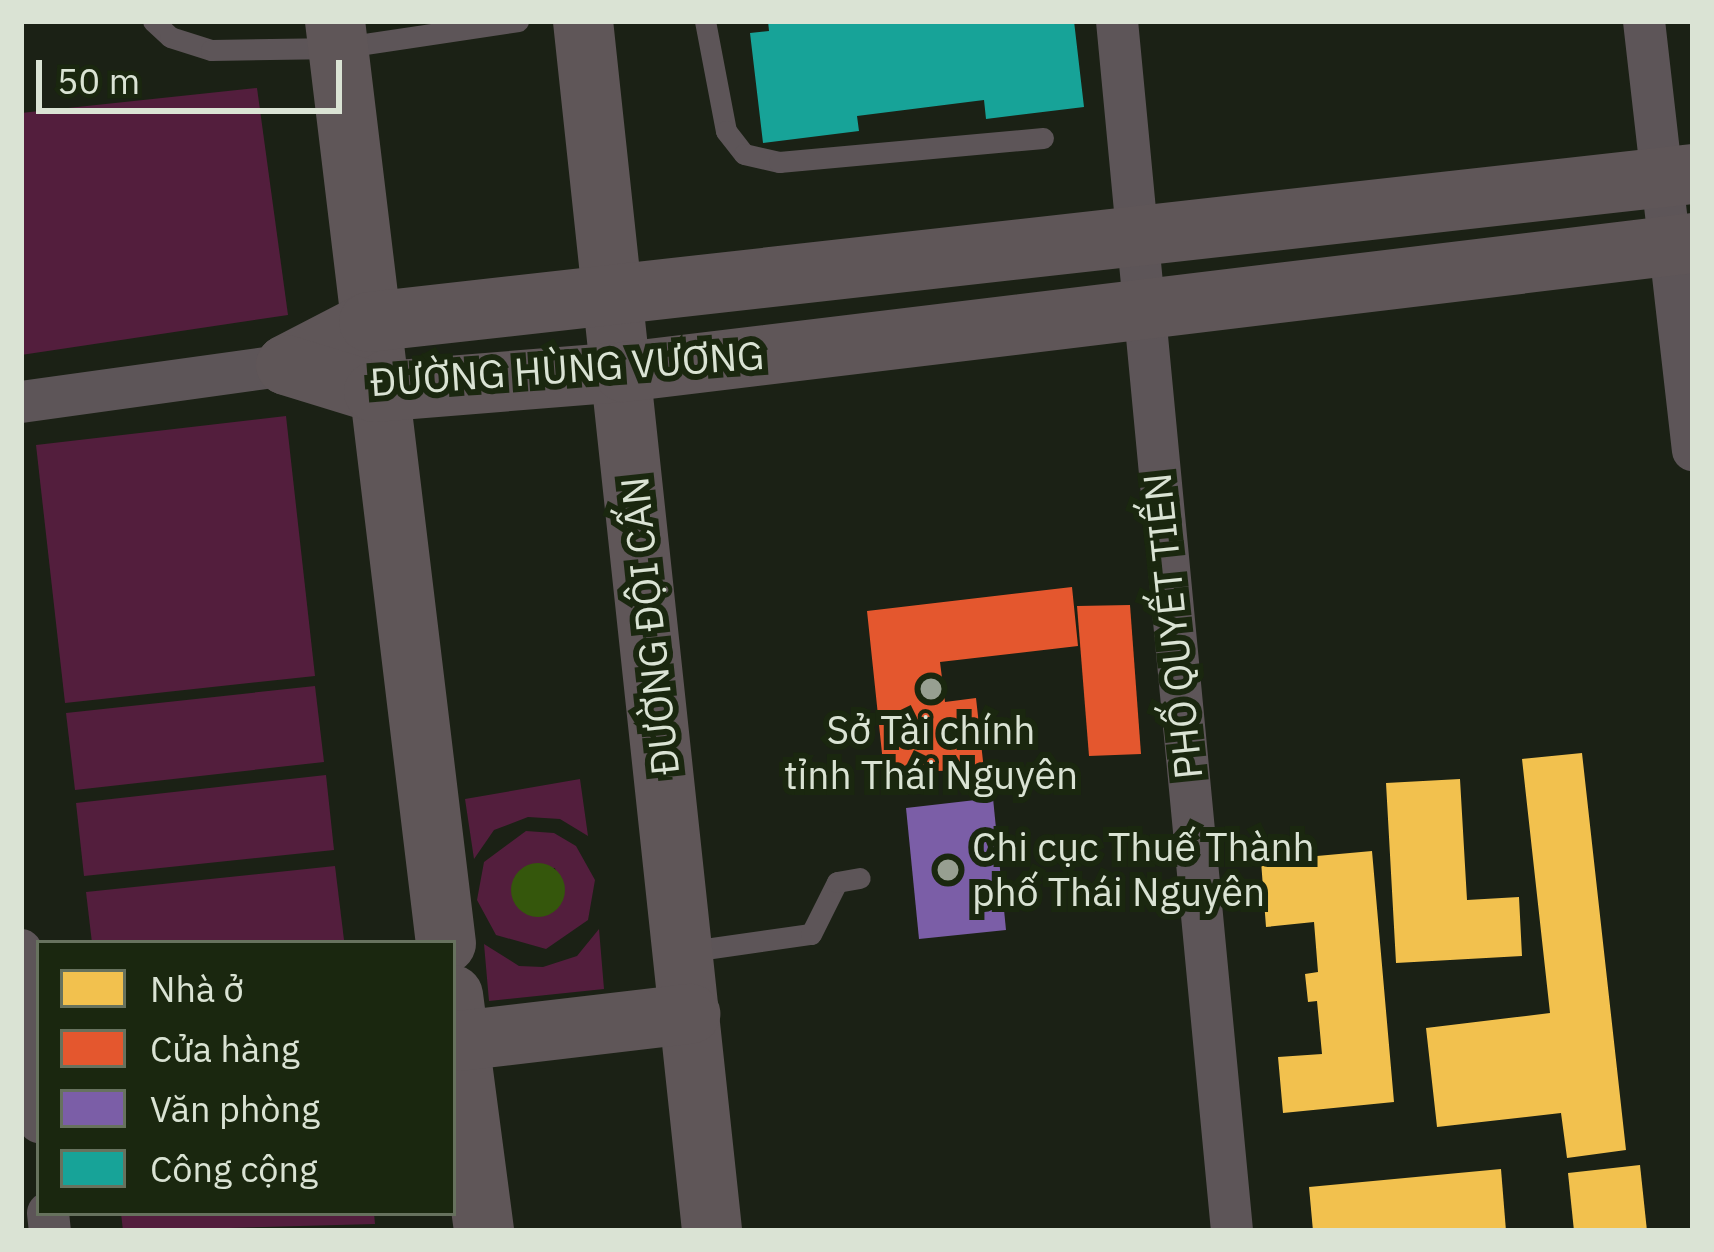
<!DOCTYPE html>
<html>
<head>
<meta charset="utf-8">
<style>
  body { margin:0 }
  #map { position:relative; width:1714px; height:1252px; overflow:hidden; background:#1b2115; font-family:"IBM Plex Sans",sans-serif }
  div>[style] { position:absolute }
  [style*='--x'] { left:calc(var(--x)*1px); top:calc(var(--y)*1px); width:calc(var(--w)*1px); rotate:calc(var(--a)*1deg) }
  .green>* { inset:0; background:#531e3d }
  .water>* { inset:0; background:#35570c }
  .round { border-radius:50% }
  .homes>* { inset:0; background:#f2c14e }
  .shops>* { inset:0; background:#e4572e }
  .offices>* { inset:0; background:#7b5ea7 }
  .public>* { inset:0; background:#17a398 }
  .lane>* { height:21px; margin:-10.5px; padding:0 10.5px; transform-origin:10.5px; border-radius:10.5px; background:#5d5558 }
  .street>* { height:42px; margin:-21px; padding:0 21px; transform-origin:21px; border-radius:21px; background:#5d5558 }
  .secondary>* { height:60px; margin:-30px; padding:0 30px; transform-origin:30px; border-radius:30px; background:#5f5658 }
  .dots>* { width:33px; height:33px; translate:-50% -50%; box-sizing:border-box; border:6px solid #1a270f; border-radius:50% }
  span { translate:-50% -50%; white-space:nowrap; text-align:center; line-height:1.15; -webkit-text-stroke:12px #1a270f; paint-order:stroke }
  .street-label { font-size:39px; color:#dae3d4 }
  .poi-label { font-size:39px; color:#dae3d4 }
  .left { translate:0 -50%; text-align:left }
  .frame { position:absolute; inset:0; border:24px solid #dae3d4; pointer-events:none }
  .legend { position:absolute; left:36px; top:940px; width:420px; height:276px; box-sizing:border-box; background:#1a270f; border:3px solid #67725e; margin:0; padding:15px 21px; list-style:none; font-size:36px; color:#dae3d4 }
  .legend li { display:flex; align-items:center; gap:24px; height:60px }
  .legend b { width:60px; border:3px solid #67725e }
  .scale { position:absolute; left:36px; top:60px; width:306px; height:54px; box-sizing:border-box; border:6px solid #dae3d4; border-top:0; padding-left:15px; font-size:36px; line-height:42px; white-space:nowrap; color:#dae3d4; -webkit-text-stroke:9px #1a270f; paint-order:stroke }
</style>
</head>
<body>
<div id="map">
  <div class="green">
    <i style="clip-path:polygon(257px 88px,288px 315px,21px 355px,21px 113px)"></i>
    <i style="clip-path:polygon(286px 416px,315px 676px,65px 703px,36px 445px)"></i>
    <i style="clip-path:polygon(315px 686px,324px 762px,75px 790px,66px 713px)"></i>
    <i style="clip-path:polygon(326px 775px,334px 850px,84px 876px,76px 803px)"></i>
    <i style="clip-path:polygon(580px 779px,588px 836px,560px 819px,528px 817px,494px 830px,474px 859px,465px 799px)"></i>
    <i style="clip-path:polygon(evenodd,526px 831px,554px 833px,576px 846px,595px 880px,588px 920px,546px 949px,496px 935px,477px 900px,484px 862px,526px 831px,555px 868px,562px 902px,515px 904px,514px 878px,555px 868px)"></i>
    <i style="clip-path:polygon(335px 866px,344px 940px,92px 943px,86px 892px)"></i>
    <i style="clip-path:polygon(599px 929px,604px 989px,489px 1001px,484px 944px,519px 966px,543px 967px,577px 956px)"></i>
    <i style="clip-path:polygon(121px 1213px,374px 1213px,375px 1224px,123px 1231px)"></i>
  </div>
  <div class="water">
    <i class="round" style="left:511px;top:863px;width:54px;height:54px"></i>
  </div>
  <div class="homes">
    <i style="clip-path:polygon(1582px 753px,1626px 1150px,1567px 1158px,1561px 1113px,1437px 1127px,1426px 1028px,1550px 1013px,1522px 759px)"></i>
    <i style="clip-path:polygon(1460px 779px,1467px 900px,1519px 897px,1522px 956px,1396px 963px,1386px 783px)"></i>
    <i style="clip-path:polygon(1372px 851px,1394px 1102px,1283px 1113px,1278px 1057px,1322px 1054px,1317px 1001px,1308px 1002px,1305px 974px,1318px 972px,1314px 922px,1266px 927px,1261px 861px)"></i>
    <i style="clip-path:polygon(1640px 1165px,1647px 1231px,1574px 1231px,1568px 1173px)"></i>
    <i style="clip-path:polygon(1501px 1169px,1506px 1231px,1313px 1231px,1309px 1187px)"></i>
  </div>
  <div class="shops">
    <i style="clip-path:polygon(1072px 587px,1078px 646px,940px 662px,945px 702px,976px 698px,984px 770px,884px 772px,867px 611px)"></i>
    <i style="clip-path:polygon(1130px 605px,1141px 754px,1089px 756px,1077px 606px)"></i>
  </div>
  <div class="offices">
    <i style="clip-path:polygon(993px 798px,1006px 930px,919px 939px,906px 808px)"></i>
  </div>
  <div class="public">
    <i style="clip-path:polygon(768px 21px,1074px 21px,1084px 107px,986px 119px,984px 100px,857px 116px,859px 131px,763px 143px,750px 33px,769px 31px)"></i>
  </div>
  <div class="lane">
    <i style="--x:153;--y:21;--w:23;--a:43"></i>
    <i style="--x:170;--y:37;--w:43;--a:17.6"></i>
    <i style="--x:211;--y:50;--w:127;--a:-0.9"></i>
    <i style="--x:338;--y:48;--w:182;--a:-8.5"></i>
    <i style="--x:705;--y:21;--w:112;--a:79.2"></i>
    <i style="--x:726;--y:131;--w:29;--a:52"></i>
    <i style="--x:744;--y:154;--w:36;--a:13"></i>
    <i style="--x:779;--y:162;--w:265;--a:-5.2"></i>
    <i style="--x:684;--y:952;--w:128;--a:-8.1"></i>
    <i style="--x:811;--y:934;--w:58;--a:-63.4"></i>
    <i style="--x:837;--y:882;--w:23;--a:-10"></i>
  </div>
  <div class="street">
    <i style="--x:1117;--y:21;--w:1215;--a:84.57"></i>
    <i style="--x:1644;--y:21;--w:432;--a:83.5"></i>
    <i style="--x:21;--y:402;--w:268;--a:-7.9"></i>
    <i style="--x:21;--y:950;--w:173;--a:84"></i>
    <i style="--x:48;--y:1213;--w:18;--a:84"></i>
  </div>
  <div class="secondary">
    <i style="--x:335;--y:21;--w:929;--a:83.14"></i>
    <i style="--x:583;--y:21;--w:1217;--a:83.91"></i>
    <i style="--x:286;--y:365;--w:93;--a:-27.4"></i>
    <i style="--x:369;--y:322;--w:1332;--a:-6.38"></i>
    <i style="--x:286;--y:365;--w:92;--a:17.1"></i>
    <i style="--x:374;--y:392;--w:251;--a:-4.6"></i>
    <i style="--x:624;--y:372;--w:1077;--a:-6.88"></i>
    <i style="--x:453;--y:995;--w:238;--a:82.5"></i>
    <i style="--x:459;--y:1041;--w:233;--a:-6.7"></i>
  </div>
  <div class="dots">
    <i style="left:931px;top:689px;background:#979f91"></i>
    <i style="left:948px;top:870px;background:#979f91"></i>
  </div>
  <div class="street-label">
    <span style="left:567px;top:369px;rotate:-4deg">ĐƯỜNG HÙNG VƯƠNG</span>
    <span style="left:650px;top:626px;rotate:-96deg">ĐƯỜNG ĐỘI CẤN</span>
    <span style="left:1173px;top:626px;rotate:-96deg">PHỐ QUYẾT TIẾN</span>
  </div>
  <div class="poi-label">
    <span style="left:931px;top:753px">Sở Tài chính<br>tỉnh Thái Nguyên</span>
    <span class="left" style="left:972px;top:870px">Chi cục Thuế Thành<br>phố Thái Nguyên</span>
  </div>
  <div class="frame"></div>
  <ul class="legend">
  <li><b style="height:33px;background:#f2c14e"></b>Nhà ở</li>
  <li><b style="height:33px;background:#e4572e"></b>Cửa hàng</li>
  <li><b style="height:33px;background:#7b5ea7"></b>Văn phòng</li>
  <li><b style="height:33px;background:#17a398"></b>Công cộng</li>
  </ul>
  <div class="scale">50 m</div>
</div>
</body>
</html>
